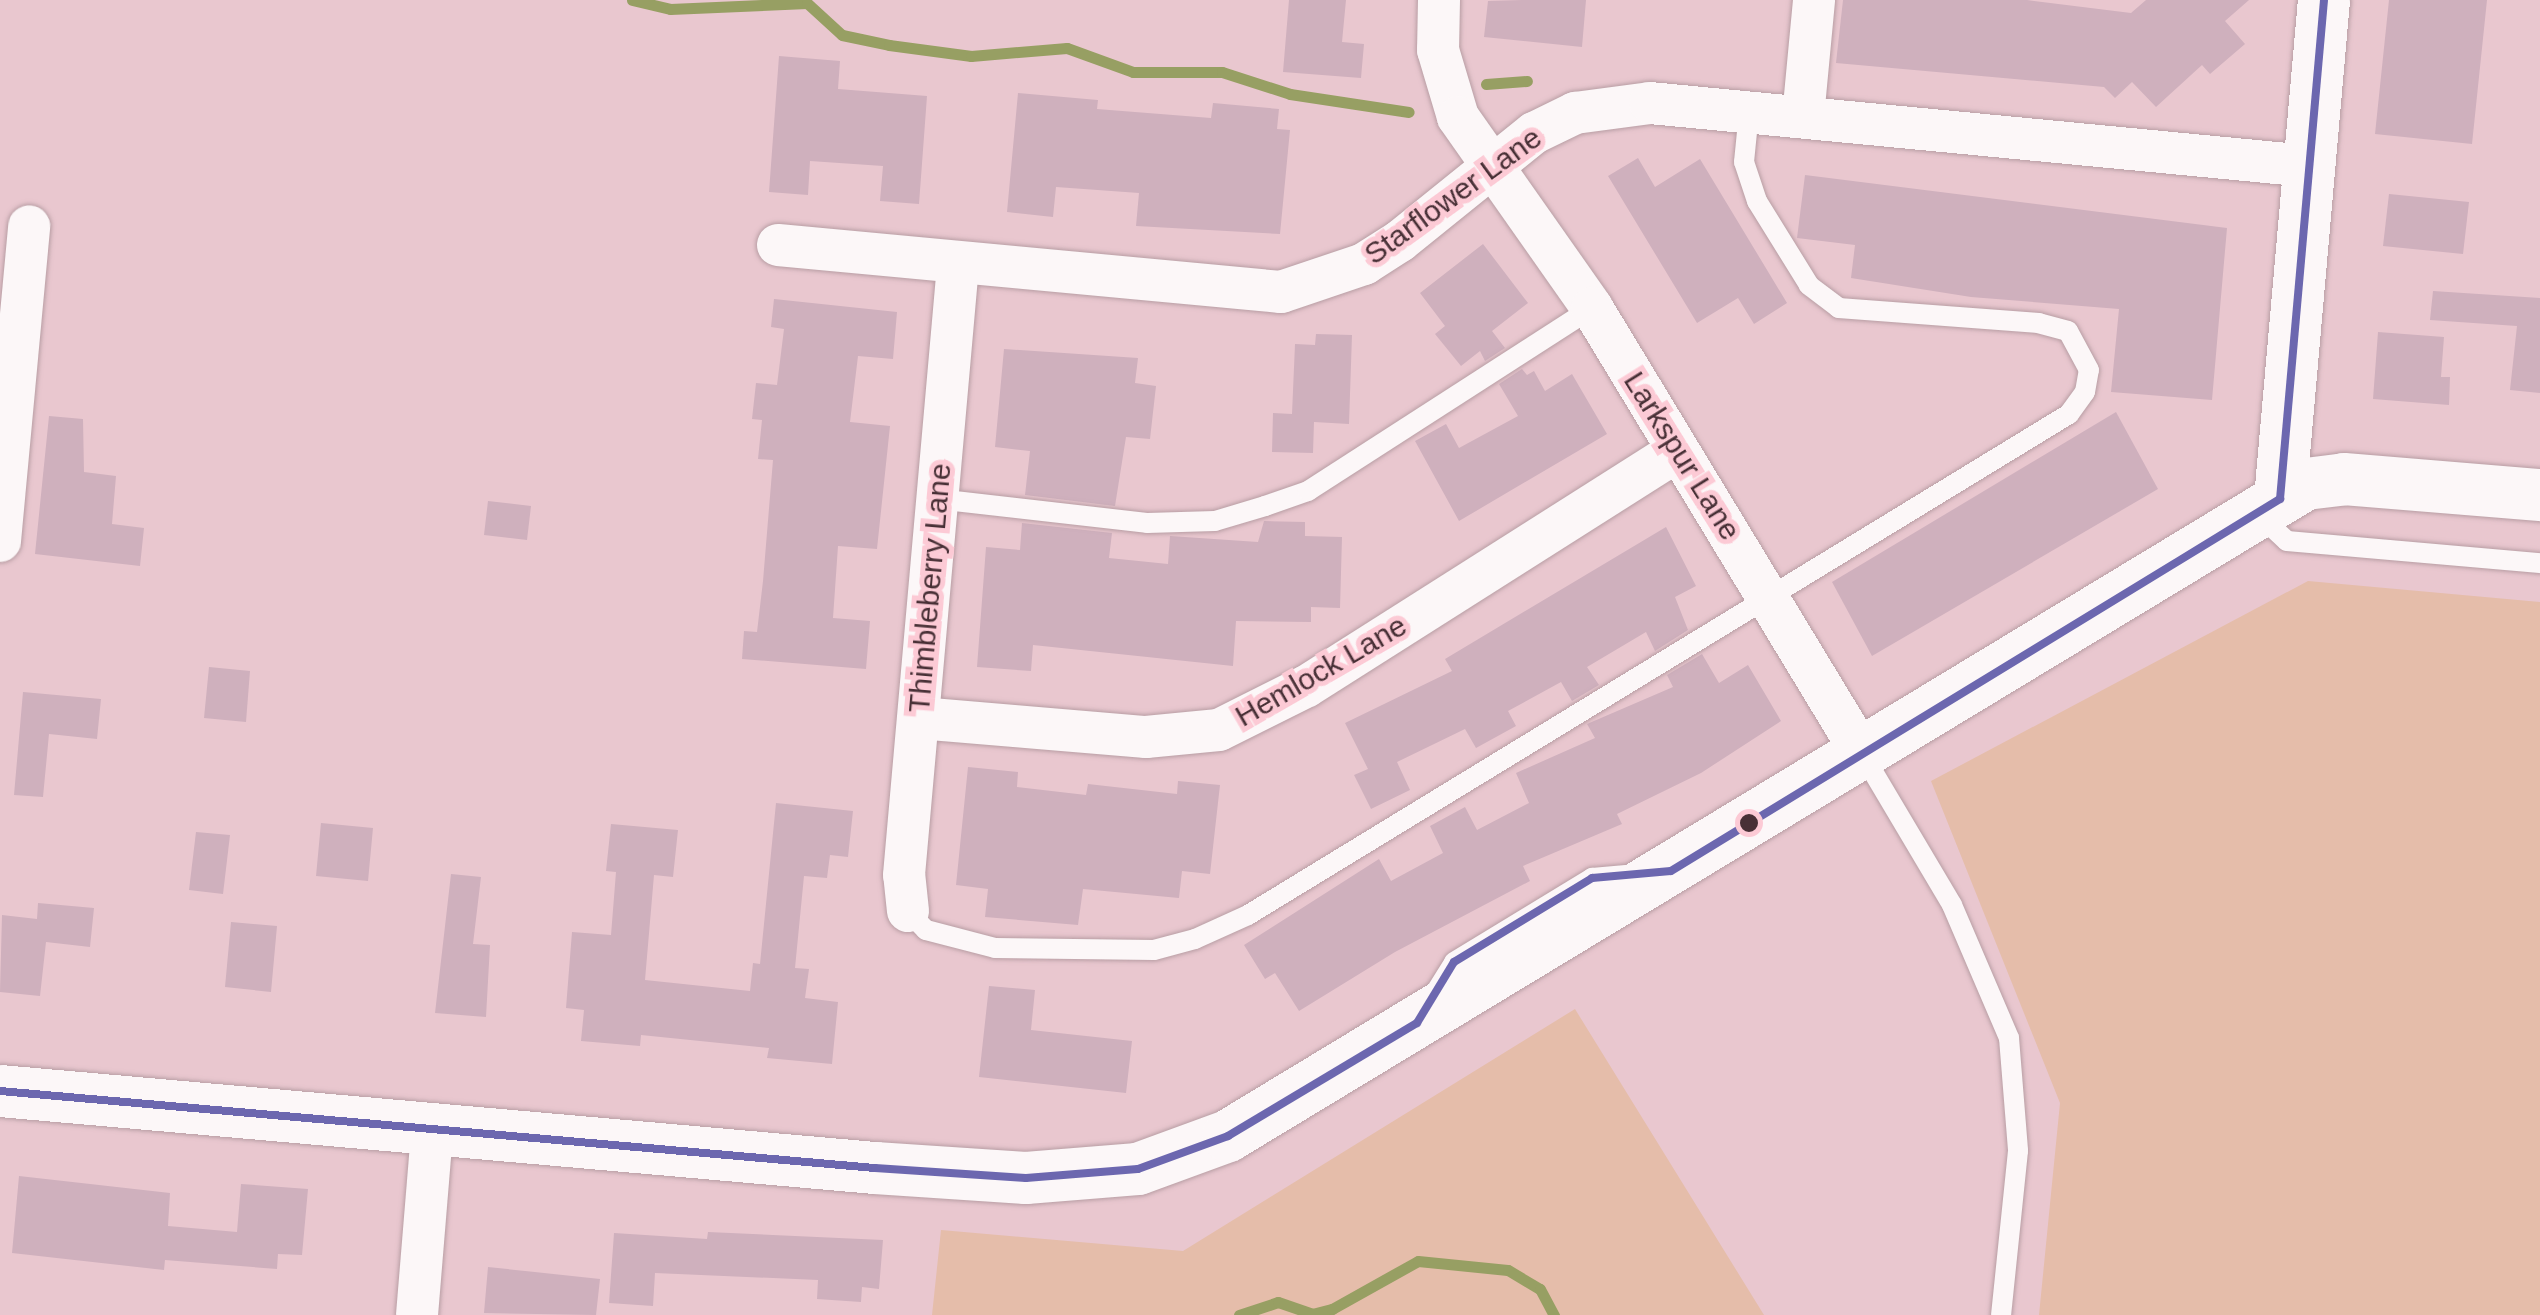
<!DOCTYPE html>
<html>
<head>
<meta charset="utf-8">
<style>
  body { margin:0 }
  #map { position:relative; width:2540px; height:1315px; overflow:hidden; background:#e9c7cf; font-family:Helvetica,sans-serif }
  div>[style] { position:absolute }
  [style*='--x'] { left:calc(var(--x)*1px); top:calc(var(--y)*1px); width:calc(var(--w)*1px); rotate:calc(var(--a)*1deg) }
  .green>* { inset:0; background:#e5bdaa }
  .stream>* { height:11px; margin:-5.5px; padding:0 5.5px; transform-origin:5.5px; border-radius:5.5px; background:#979f63 }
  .building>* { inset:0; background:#cfb0bd }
  .roads { filter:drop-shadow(0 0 2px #b89ea4) drop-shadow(0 0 2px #b89ea4) }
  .service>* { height:20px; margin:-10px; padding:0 10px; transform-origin:10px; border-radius:10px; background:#fcf7f8 }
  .minor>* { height:42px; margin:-21px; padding:0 21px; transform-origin:21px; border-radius:21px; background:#fcf7f8 }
  .tertiary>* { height:52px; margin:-26px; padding:0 26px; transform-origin:26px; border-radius:26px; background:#fcf7f8 }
  .bus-1>* { height:8px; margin:-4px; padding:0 4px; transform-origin:4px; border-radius:4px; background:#6c67af }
  .dots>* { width:28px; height:28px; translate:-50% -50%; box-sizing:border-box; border:5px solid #fccad5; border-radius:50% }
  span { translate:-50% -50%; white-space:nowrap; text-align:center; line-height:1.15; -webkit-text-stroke:10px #fccad5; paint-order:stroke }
  .street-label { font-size:30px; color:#483036 }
</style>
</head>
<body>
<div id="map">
  <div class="green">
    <i style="clip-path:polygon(2308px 581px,2540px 602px,2540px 1315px,2039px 1315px,2060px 1103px,1931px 781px)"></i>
    <i style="clip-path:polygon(1575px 1009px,1764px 1315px,932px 1315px,941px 1230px,1183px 1251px)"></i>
  </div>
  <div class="stream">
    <i style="--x:632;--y:0;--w:39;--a:13"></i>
    <i style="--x:670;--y:9;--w:137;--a:-2.5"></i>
    <i style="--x:807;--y:3;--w:47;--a:42.4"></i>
    <i style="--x:842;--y:35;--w:48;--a:12"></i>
    <i style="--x:889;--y:45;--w:83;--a:7.6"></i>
    <i style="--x:971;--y:56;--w:96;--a:-4.8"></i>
    <i style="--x:1067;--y:48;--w:70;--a:20"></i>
    <i style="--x:1133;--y:72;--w:89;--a:0"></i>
    <i style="--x:1222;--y:72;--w:71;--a:17.9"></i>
    <i style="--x:1290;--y:94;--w:120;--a:8.6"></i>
    <i style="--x:1486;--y:84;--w:41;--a:-4.2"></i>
    <i style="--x:1239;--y:1315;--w:41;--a:-18.4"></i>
    <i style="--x:1278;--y:1302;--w:36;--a:19"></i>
    <i style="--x:1312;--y:1314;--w:21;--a:-14"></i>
    <i style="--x:1332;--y:1309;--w:98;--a:-29.2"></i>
    <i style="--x:1418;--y:1261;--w:90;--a:5.7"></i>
    <i style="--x:1508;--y:1270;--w:37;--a:31"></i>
    <i style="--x:1540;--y:1289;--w:30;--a:62"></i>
  </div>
  <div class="building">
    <i style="clip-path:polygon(1289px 0,1346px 0,1342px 42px,1364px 44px,1361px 78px,1283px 72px)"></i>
    <i style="clip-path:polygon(1522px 0,1586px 0,1582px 47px,1484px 37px,1488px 1px)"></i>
    <i style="clip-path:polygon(1843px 0,2027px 0,2131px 13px,2146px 0,2249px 0,2225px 21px,2245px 44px,2210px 74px,2202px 65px,2156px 107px,2132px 82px,2115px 98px,2104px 87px,1836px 63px)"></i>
    <i style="clip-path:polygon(2389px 0,2487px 0,2472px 144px,2375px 134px)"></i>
    <i style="clip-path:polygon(779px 56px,840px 61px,838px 89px,927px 96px,919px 204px,880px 201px,883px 166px,810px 161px,808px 195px,769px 192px)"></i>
    <i style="clip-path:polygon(1018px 93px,1098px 100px,1097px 109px,1211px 118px,1213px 103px,1279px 109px,1277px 129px,1290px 130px,1280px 234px,1136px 226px,1139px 193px,1056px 187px,1053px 217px,1007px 212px)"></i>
    <i style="clip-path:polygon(1638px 158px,1655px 187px,1700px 159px,1787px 303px,1754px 324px,1738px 298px,1697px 323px,1608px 176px)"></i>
    <i style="clip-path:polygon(1805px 175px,2227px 228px,2212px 400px,2111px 392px,2119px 309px,1971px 297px,1851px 278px,1855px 245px,1797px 238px)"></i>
    <i style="clip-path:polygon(2389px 194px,2469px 202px,2463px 254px,2383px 246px)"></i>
    <i style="clip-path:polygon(1483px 244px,1528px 303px,1492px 331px,1505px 348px,1485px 361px,1480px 351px,1461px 366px,1435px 334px,1445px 326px,1420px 293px)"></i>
    <i style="clip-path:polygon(2433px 291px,2540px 298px,2540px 393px,2510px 390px,2517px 326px,2430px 320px)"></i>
    <i style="clip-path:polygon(774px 299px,897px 312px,893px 359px,858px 356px,850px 422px,890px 426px,877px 549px,838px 546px,833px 618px,870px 621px,866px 669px,742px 659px,744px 631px,757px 632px,763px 581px,773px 460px,758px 459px,762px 420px,752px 419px,756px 383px,777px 385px,784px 329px,771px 327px)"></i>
    <i style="clip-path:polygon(2378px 332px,2444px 337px,2441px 377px,2450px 377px,2449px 405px,2373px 399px)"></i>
    <i style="clip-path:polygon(1316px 334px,1352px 335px,1349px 424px,1314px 422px,1313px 453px,1272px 452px,1273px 413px,1292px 414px,1295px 344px,1315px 345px)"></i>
    <i style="clip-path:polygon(1004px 349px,1138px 358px,1135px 383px,1156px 386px,1150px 439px,1126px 437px,1115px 506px,1025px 495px,1030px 451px,995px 447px)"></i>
    <i style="clip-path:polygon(1522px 369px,1527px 375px,1534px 371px,1545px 391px,1572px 374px,1607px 434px,1459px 521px,1415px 441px,1446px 424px,1459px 448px,1518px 416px,1499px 384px)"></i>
    <i style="clip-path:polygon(2116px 412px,2158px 489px,1872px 656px,1832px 582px)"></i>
    <i style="clip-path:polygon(49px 416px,83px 419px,84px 472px,116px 476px,112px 524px,144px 528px,140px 566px,35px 554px)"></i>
    <i style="clip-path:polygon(488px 501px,531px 506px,527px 540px,484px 535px)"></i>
    <i style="clip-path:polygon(1264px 521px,1305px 522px,1305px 536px,1342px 537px,1340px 608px,1311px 607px,1311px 622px,1236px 621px,1233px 666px,1033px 645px,1031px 671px,977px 667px,986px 547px,1020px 550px,1022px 523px,1112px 533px,1109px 558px,1168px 564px,1170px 536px,1258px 542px)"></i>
    <i style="clip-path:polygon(1666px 527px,1696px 586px,1675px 597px,1688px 630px,1655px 651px,1646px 632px,1587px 667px,1599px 685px,1572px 701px,1561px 682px,1508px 711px,1516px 726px,1476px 748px,1465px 729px,1397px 762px,1410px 790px,1371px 809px,1354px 775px,1368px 769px,1345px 723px,1452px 671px,1445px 659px)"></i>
    <i style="clip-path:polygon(1702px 654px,1719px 683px,1748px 665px,1781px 721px,1701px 773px,1617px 814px,1622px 824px,1523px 866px,1530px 881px,1395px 952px,1299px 1011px,1275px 973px,1265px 979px,1244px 945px,1379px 859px,1391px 881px,1443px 853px,1430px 826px,1465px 807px,1477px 830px,1529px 803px,1516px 773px,1595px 738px,1587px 724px,1673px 687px,1667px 675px)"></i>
    <i style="clip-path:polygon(209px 667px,250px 671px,246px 722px,204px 718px)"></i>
    <i style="clip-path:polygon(23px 692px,101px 699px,97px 739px,49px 734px,43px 797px,14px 795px)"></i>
    <i style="clip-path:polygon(968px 767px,1018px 772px,1017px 787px,1086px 795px,1088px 784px,1177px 794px,1178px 781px,1220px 785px,1210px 874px,1182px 871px,1179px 898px,1083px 889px,1078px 925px,985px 917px,988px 889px,956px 885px)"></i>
    <i style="clip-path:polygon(776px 803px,853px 811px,848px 857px,830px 855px,827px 878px,804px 876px,795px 968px,809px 969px,805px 998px,838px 1002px,832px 1064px,767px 1058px,769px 1048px,641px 1035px,640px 1046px,581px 1041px,584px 1010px,566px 1008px,572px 932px,611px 935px,616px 872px,606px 871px,611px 824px,678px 830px,673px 877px,654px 875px,645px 980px,750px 991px,753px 963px,760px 964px)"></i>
    <i style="clip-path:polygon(321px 823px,373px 828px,368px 881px,316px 876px)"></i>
    <i style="clip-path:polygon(196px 832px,230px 835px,223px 894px,189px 890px)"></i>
    <i style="clip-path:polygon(451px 874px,481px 877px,473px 944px,490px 945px,486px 1017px,435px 1013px)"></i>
    <i style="clip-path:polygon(38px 903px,94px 908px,90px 947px,46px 942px,40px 996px,0 992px,2px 915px,37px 919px)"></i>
    <i style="clip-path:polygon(231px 922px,277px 926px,271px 992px,225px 987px)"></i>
    <i style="clip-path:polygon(989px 986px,1035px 990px,1031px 1030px,1132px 1041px,1126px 1093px,979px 1077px)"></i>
    <i style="clip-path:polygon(19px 1176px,170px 1193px,168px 1226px,237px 1232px,241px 1184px,308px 1189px,302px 1255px,278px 1254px,277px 1269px,165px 1260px,164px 1270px,12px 1253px)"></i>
    <i style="clip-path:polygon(708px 1232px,883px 1240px,879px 1289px,862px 1287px,861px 1302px,817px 1299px,818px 1280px,655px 1273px,653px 1306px,609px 1303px,614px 1233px,707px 1239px)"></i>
    <i style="clip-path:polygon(488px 1267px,600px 1279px,596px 1315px,484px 1313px)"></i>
  </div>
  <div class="roads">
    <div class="service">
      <i style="--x:937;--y:499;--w:211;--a:6.5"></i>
      <i style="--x:1147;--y:523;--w:68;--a:-1.7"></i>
      <i style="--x:1215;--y:521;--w:52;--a:-16.7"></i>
      <i style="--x:1265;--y:506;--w:46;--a:-19.2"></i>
      <i style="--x:1308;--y:491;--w:338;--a:-32.8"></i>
      <i style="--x:2259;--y:515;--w:38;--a:43"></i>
      <i style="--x:2287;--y:541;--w:254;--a:5"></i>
      <i style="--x:1863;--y:755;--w:174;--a:59.3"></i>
      <i style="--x:1952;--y:905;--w:145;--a:66.8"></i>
      <i style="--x:2009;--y:1038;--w:113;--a:85.4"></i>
      <i style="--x:2018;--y:1151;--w:165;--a:95.9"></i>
      <i style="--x:908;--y:911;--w:26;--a:47"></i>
      <i style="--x:926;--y:930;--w:71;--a:14.6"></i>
      <i style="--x:995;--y:948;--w:159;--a:0.7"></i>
      <i style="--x:1154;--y:950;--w:42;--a:-15"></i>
      <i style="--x:1195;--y:939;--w:58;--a:-24.4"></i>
      <i style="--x:1248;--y:915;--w:962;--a:-31.39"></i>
      <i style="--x:2069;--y:414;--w:27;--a:-54"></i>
      <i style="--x:2085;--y:392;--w:22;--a:-80"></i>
      <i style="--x:2089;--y:370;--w:44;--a:-118.3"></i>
      <i style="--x:2068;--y:331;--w:30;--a:-165"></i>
      <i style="--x:2039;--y:323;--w:201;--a:-175.7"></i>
      <i style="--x:1839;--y:308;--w:38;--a:-143"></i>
      <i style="--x:1809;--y:285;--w:99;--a:-121.8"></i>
      <i style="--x:1757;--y:201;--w:41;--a:-108.4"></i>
      <i style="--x:1744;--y:162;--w:50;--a:-84.3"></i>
      <i style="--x:1435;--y:993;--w:36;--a:-58"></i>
      <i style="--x:1454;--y:962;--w:162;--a:-31.3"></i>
      <i style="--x:1592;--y:878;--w:37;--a:-5"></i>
    </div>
    <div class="minor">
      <i style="--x:1439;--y:0;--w:50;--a:91.1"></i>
      <i style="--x:1438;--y:50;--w:70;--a:73.4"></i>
      <i style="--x:1458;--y:117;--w:233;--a:54.9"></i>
      <i style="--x:1592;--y:308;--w:523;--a:58.77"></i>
      <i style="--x:1803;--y:117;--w:118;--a:-84.6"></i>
      <i style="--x:778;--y:245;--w:505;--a:5.34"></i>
      <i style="--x:1281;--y:292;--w:88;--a:-18.6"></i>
      <i style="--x:1364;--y:264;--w:43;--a:-32.6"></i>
      <i style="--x:1400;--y:241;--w:172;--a:-38.9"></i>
      <i style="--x:1534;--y:133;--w:46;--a:-26"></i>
      <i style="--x:1575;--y:113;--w:76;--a:-7.6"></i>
      <i style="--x:1650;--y:103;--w:661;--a:5.47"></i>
      <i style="--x:0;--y:541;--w:316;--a:-84.7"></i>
      <i style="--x:919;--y:718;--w:228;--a:4.8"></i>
      <i style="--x:1146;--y:737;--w:73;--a:-5.5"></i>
      <i style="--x:1219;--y:730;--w:98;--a:-26.6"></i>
      <i style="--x:1307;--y:686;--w:439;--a:-32.4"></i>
      <i style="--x:908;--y:911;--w:36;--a:-96"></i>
      <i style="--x:904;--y:875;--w:612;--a:-84.94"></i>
      <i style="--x:417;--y:1315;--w:185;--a:-85.3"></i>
    </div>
    <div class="tertiary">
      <i style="--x:2280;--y:499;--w:501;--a:-84.96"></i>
      <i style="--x:0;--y:1091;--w:878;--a:5.03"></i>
      <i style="--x:875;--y:1168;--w:151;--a:3.8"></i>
      <i style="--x:1026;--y:1178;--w:112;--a:-4.6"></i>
      <i style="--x:1138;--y:1169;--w:96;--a:-20.1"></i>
      <i style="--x:1228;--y:1136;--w:1260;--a:-31.17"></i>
      <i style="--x:2306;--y:484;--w:38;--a:-7"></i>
      <i style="--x:2344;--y:479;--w:197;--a:4.7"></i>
    </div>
  </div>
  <div class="bus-1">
    <i style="--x:2280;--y:499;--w:501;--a:-84.96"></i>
    <i style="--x:0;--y:1091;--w:878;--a:5.03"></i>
    <i style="--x:875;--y:1168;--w:151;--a:3.8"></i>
    <i style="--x:1026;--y:1178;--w:112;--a:-4.6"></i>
    <i style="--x:1138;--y:1169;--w:96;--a:-20.1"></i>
    <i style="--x:1228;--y:1136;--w:220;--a:-30.9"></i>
    <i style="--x:1417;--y:1023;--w:71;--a:-58.8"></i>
    <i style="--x:1454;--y:962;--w:162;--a:-31.3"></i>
    <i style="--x:1592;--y:878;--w:79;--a:-5.1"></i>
    <i style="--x:1671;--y:871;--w:714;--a:-31.42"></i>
  </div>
  <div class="dots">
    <i style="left:1749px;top:823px;background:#483036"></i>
  </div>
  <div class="street-label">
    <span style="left:1453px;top:196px;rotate:-36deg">Starflower Lane</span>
    <span style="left:1682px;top:456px;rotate:58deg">Larkspur Lane</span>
    <span style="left:930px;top:588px;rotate:-85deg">Thimbleberry Lane</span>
    <span style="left:1321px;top:671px;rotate:-30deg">Hemlock Lane</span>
  </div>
</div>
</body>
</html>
